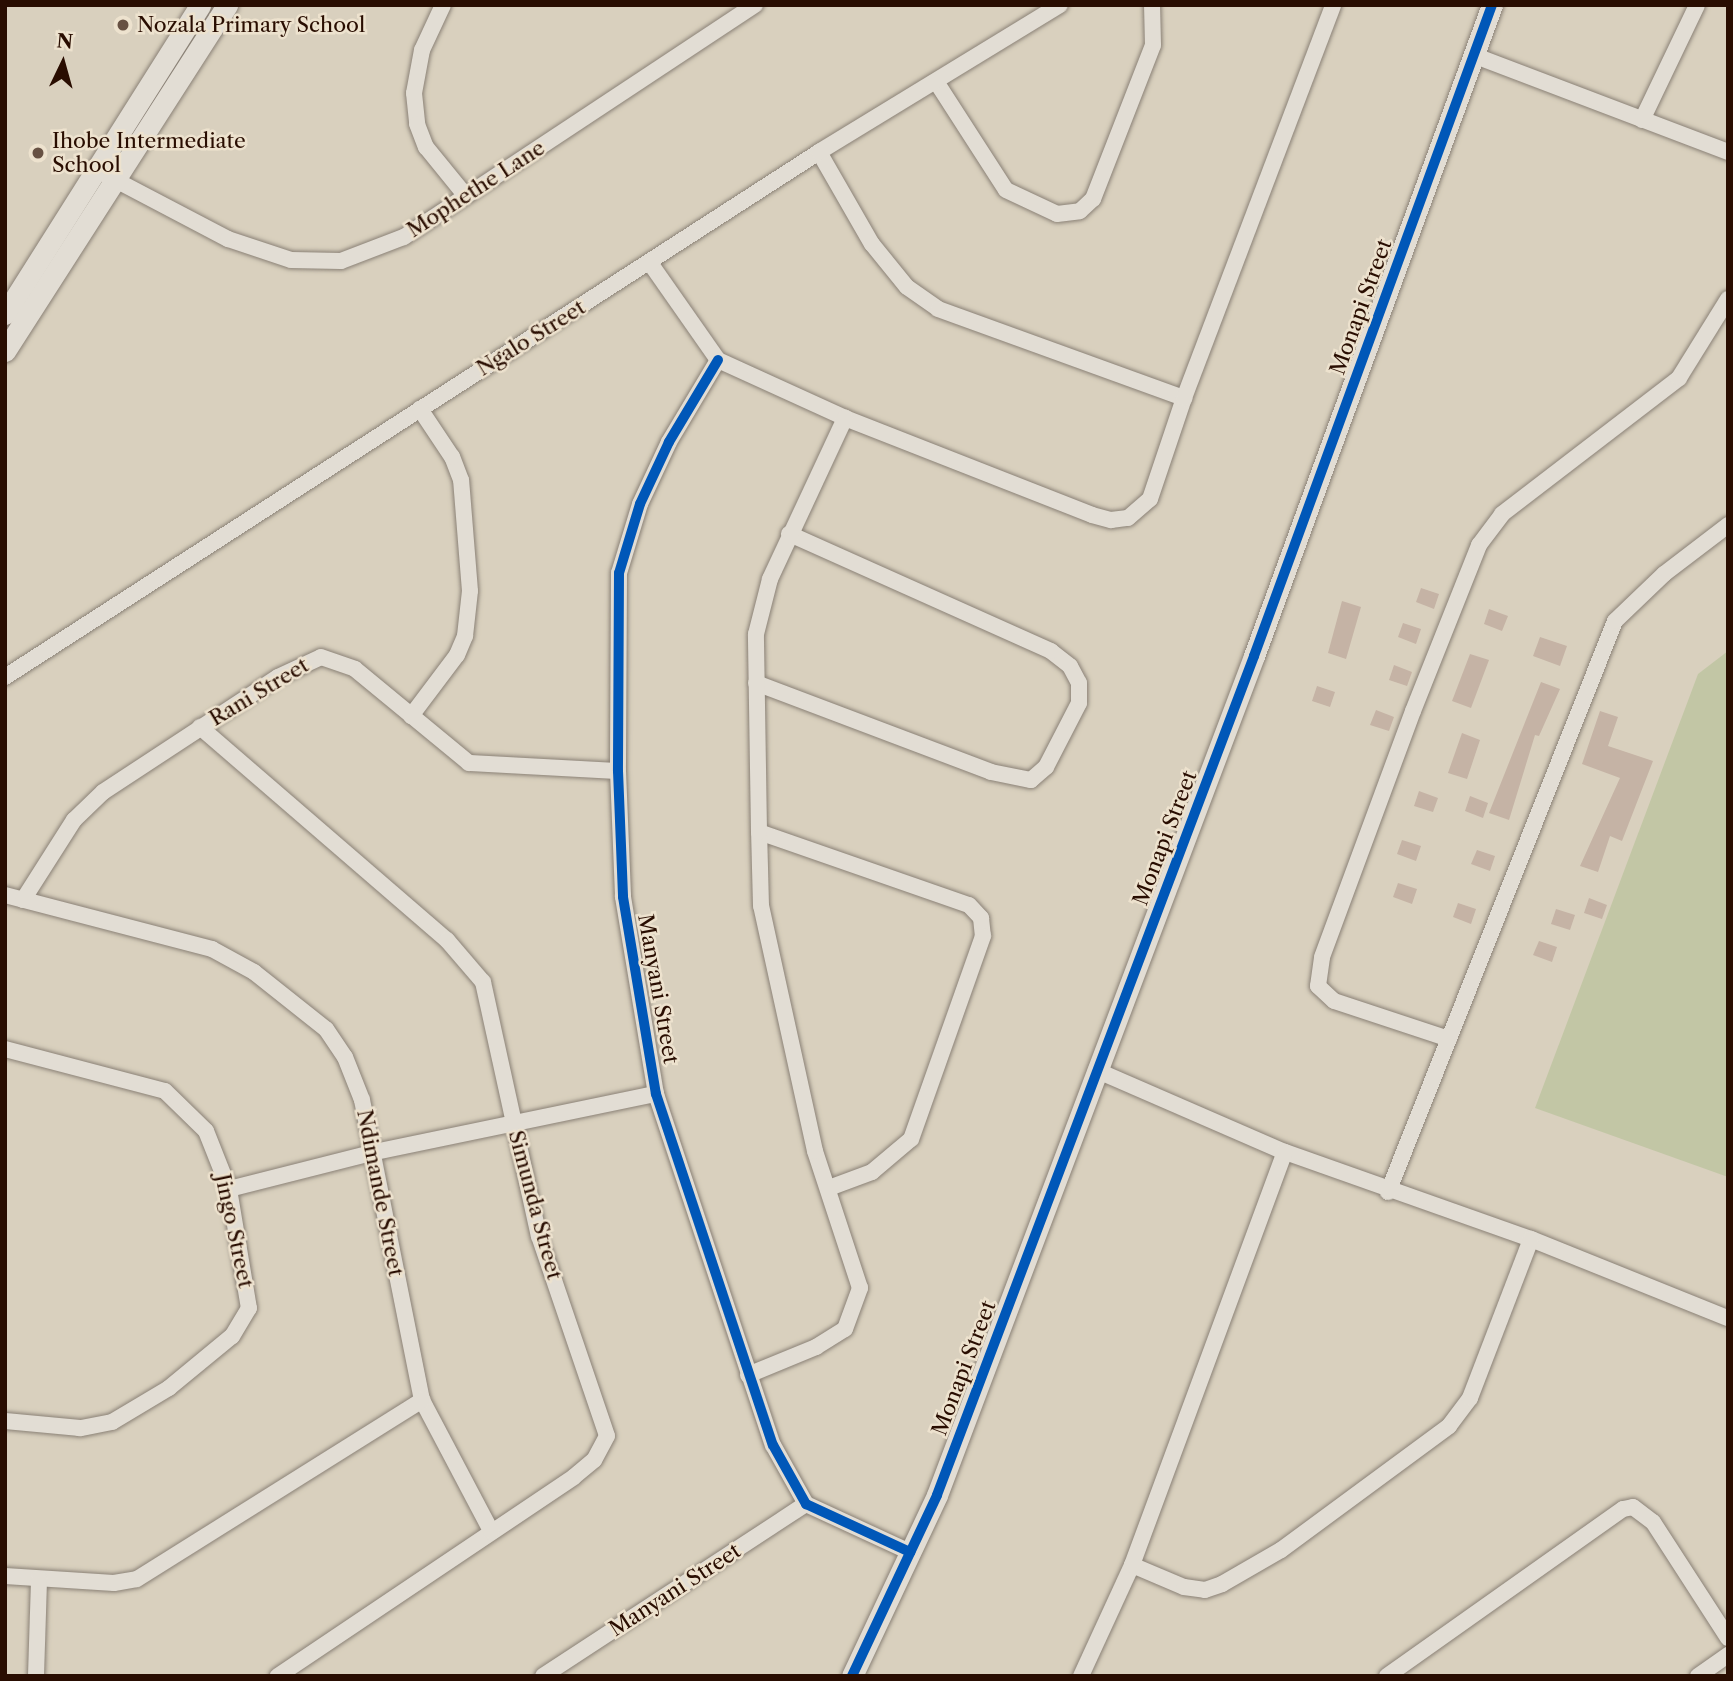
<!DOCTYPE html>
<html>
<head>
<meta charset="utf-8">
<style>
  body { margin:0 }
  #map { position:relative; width:1733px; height:1681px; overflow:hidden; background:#d9d0be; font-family:"Libre Caslon Text",serif }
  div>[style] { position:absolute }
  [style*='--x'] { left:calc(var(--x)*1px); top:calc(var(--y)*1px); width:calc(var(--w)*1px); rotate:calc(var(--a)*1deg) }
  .green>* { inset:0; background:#c2c6a5 }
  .building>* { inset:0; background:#c5b3a5 }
  .roads { filter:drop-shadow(0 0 2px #8a8176) drop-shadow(0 0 2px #8a8176) }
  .street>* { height:16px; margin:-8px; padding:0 8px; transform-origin:8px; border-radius:8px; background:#e2ddd4 }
  .secondary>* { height:21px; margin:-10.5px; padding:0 10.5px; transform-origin:10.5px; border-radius:10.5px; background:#e2ddd4 }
  .cycleway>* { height:10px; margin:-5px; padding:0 5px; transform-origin:5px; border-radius:5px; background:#0057b8 }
  .dots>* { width:19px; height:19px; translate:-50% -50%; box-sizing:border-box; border:4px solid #ede2ce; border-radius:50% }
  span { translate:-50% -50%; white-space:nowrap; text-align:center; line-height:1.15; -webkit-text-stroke:5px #ede2ce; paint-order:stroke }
  .poi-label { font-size:21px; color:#290d01 }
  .left { translate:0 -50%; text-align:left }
  .street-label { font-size:21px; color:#290d01 }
  .frame { position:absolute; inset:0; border:7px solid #290d01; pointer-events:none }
  .north { position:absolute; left:28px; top:28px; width:70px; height:70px; -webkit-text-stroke:5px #ede2ce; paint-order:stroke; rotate:5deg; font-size:19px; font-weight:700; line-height:28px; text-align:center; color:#290d01 }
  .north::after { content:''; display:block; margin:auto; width:24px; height:32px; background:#290d01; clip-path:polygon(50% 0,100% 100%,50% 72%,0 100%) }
</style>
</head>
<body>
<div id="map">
  <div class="green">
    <i style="clip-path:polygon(1728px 651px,1728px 1177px,1535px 1108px,1698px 674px)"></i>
  </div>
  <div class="building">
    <i style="clip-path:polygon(1421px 588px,1439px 594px,1434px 609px,1416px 602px)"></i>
    <i style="clip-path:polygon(1342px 601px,1361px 607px,1346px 659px,1328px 653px)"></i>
    <i style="clip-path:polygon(1489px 609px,1508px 616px,1502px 631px,1484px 624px)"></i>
    <i style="clip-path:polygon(1403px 623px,1421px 629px,1416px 644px,1398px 637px)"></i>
    <i style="clip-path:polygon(1540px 637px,1567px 646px,1560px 666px,1533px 656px)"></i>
    <i style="clip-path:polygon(1470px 654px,1489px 660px,1471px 708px,1452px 701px)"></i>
    <i style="clip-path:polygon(1394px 665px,1412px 672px,1407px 686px,1389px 680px)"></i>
    <i style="clip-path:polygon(1541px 682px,1560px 689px,1539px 736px,1535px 735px,1509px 820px,1489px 813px)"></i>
    <i style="clip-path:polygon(1317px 686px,1335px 692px,1330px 707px,1312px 701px)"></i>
    <i style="clip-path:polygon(1376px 710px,1394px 717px,1389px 731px,1370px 725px)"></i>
    <i style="clip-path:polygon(1600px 711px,1618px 717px,1608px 746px,1653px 761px,1622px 841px,1610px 836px,1598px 872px,1580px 866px,1620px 778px,1582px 764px)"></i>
    <i style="clip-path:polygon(1462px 733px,1480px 740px,1467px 779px,1448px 773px)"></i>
    <i style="clip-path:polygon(1419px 791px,1438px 798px,1433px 812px,1414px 806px)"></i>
    <i style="clip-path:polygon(1470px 796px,1488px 803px,1483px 818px,1465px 811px)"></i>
    <i style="clip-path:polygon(1402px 840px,1421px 846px,1416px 861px,1397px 854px)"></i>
    <i style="clip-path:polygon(1477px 850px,1495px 856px,1490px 871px,1471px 864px)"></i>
    <i style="clip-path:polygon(1398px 883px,1417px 889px,1412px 904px,1393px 897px)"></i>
    <i style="clip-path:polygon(1589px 898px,1607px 905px,1602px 919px,1584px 913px)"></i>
    <i style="clip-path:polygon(1458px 903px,1476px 909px,1471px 924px,1453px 917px)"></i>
    <i style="clip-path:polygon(1556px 909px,1575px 915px,1570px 930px,1551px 924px)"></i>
    <i style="clip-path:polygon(1539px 941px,1557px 947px,1552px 962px,1533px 955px)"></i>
  </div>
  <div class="roads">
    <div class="street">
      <i style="--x:443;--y:5;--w:50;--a:115"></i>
      <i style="--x:422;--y:50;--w:44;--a:100.5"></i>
      <i style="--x:414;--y:93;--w:31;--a:84"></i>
      <i style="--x:417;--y:124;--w:25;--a:69"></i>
      <i style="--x:426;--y:147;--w:63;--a:50.8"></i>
      <i style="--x:1473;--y:55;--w:273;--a:20.8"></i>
      <i style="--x:937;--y:83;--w:127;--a:57.2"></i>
      <i style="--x:1006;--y:190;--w:56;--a:25.2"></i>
      <i style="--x:1057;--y:214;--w:23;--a:-7"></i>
      <i style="--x:1080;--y:211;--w:18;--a:-43"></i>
      <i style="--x:1093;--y:199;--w:165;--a:-68.7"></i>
      <i style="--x:1153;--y:45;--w:40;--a:-91.4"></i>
      <i style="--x:1642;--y:120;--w:127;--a:-64.4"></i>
      <i style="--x:819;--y:152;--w:106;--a:60.1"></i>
      <i style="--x:872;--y:244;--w:55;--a:50.9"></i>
      <i style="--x:907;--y:287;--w:38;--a:35"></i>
      <i style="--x:938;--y:309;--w:262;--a:19.9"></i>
      <i style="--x:106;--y:175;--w:138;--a:27.7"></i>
      <i style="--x:228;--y:239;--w:66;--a:18.4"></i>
      <i style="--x:291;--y:260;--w:50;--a:1.1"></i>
      <i style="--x:341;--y:261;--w:67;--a:-20.9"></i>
      <i style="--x:404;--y:237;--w:421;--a:-33.5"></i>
      <i style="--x:650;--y:263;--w:118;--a:55"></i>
      <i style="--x:718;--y:360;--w:140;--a:24.5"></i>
      <i style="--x:845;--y:418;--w:265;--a:21.4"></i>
      <i style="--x:1092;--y:515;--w:20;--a:15"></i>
      <i style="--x:1111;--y:520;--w:17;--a:-7"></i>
      <i style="--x:1128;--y:518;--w:29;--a:-41"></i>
      <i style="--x:1150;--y:499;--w:107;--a:-71.4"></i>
      <i style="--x:1184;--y:398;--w:420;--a:-69.2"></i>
      <i style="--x:718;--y:360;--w:96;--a:120.9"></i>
      <i style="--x:669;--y:442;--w:68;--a:115.1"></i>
      <i style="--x:640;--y:504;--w:72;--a:106.9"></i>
      <i style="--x:619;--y:573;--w:198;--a:90.3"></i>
      <i style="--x:618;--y:771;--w:126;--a:87.7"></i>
      <i style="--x:623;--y:897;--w:200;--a:80.5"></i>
      <i style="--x:656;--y:1094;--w:370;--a:71.6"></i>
      <i style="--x:773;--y:1445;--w:68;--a:60.8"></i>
      <i style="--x:806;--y:1504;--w:115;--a:24.8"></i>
      <i style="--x:5;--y:677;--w:969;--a:-32.82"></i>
      <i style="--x:819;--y:152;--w:282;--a:-31.4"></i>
      <i style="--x:756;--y:683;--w:251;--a:20.7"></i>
      <i style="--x:991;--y:772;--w:41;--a:11.3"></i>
      <i style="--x:1031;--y:780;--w:20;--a:-41"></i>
      <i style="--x:1046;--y:767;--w:72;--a:-62.7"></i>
      <i style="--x:1079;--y:703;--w:20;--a:-90"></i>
      <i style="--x:1079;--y:683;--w:19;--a:-118"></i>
      <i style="--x:1070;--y:666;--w:24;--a:-142"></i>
      <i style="--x:1051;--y:651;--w:287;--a:-155.9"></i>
      <i style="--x:411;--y:716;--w:76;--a:-53"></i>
      <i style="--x:457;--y:655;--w:21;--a:-67"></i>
      <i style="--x:465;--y:636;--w:45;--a:-83.7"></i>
      <i style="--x:470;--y:591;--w:111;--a:-94.6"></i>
      <i style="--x:461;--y:480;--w:25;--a:-111"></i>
      <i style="--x:452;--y:457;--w:58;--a:-123.7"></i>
      <i style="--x:200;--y:727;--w:326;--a:40.8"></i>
      <i style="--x:447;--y:940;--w:55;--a:49.4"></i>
      <i style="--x:483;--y:982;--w:260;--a:77.6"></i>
      <i style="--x:539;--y:1236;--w:211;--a:71.2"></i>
      <i style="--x:607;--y:1436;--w:27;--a:118"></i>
      <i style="--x:594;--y:1460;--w:26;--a:140"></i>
      <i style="--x:574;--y:1477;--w:357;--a:146.1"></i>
      <i style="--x:759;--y:832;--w:222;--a:19.2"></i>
      <i style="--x:969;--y:905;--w:18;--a:47"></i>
      <i style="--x:981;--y:918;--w:18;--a:84"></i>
      <i style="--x:983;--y:936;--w:215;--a:109.5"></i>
      <i style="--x:911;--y:1139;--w:51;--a:139.8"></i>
      <i style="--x:872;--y:1172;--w:46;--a:159.6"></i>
      <i style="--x:5;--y:895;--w:214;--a:14.6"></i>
      <i style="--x:212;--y:949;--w:48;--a:28.7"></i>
      <i style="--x:254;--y:972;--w:92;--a:38.4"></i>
      <i style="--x:326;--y:1029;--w:34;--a:56"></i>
      <i style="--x:345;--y:1057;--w:46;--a:68.4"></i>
      <i style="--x:362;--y:1100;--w:306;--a:78.7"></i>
      <i style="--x:422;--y:1400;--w:148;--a:62.2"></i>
      <i style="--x:23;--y:900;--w:95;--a:-57.5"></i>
      <i style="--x:74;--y:820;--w:40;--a:-44"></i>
      <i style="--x:103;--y:792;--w:209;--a:-33.3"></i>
      <i style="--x:278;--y:677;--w:47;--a:-24.9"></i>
      <i style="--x:321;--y:657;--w:36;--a:19"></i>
      <i style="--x:355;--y:669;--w:148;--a:39.5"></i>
      <i style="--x:469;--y:763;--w:149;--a:3.1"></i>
      <i style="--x:1449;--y:1039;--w:121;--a:-161.7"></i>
      <i style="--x:1334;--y:1001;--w:22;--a:-137"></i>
      <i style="--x:1318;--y:986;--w:29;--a:-82"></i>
      <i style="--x:1322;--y:957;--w:262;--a:-69.7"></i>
      <i style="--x:1413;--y:711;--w:179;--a:-68.3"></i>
      <i style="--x:1479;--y:545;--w:39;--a:-53"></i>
      <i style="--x:1502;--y:514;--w:223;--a:-37.5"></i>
      <i style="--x:1679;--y:378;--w:93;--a:-58.2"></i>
      <i style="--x:5;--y:1049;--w:165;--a:14.7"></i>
      <i style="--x:165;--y:1091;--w:57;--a:44.3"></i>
      <i style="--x:206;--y:1131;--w:62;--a:68.4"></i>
      <i style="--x:229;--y:1189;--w:121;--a:80.5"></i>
      <i style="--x:249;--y:1308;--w:33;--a:121"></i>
      <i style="--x:232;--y:1336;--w:82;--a:140.5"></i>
      <i style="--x:169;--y:1388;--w:66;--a:149.2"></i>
      <i style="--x:112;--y:1422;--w:33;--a:169"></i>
      <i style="--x:80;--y:1428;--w:75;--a:-174.7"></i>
      <i style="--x:1096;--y:1070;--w:206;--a:23.5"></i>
      <i style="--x:1285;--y:1152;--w:261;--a:19.5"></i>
      <i style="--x:1531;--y:1239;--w:212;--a:21.9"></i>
      <i style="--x:229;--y:1189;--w:151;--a:-14.2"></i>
      <i style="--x:375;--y:1152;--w:287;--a:-11.7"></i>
      <i style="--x:1388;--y:1192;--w:614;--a:-68.32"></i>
      <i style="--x:1615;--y:621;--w:68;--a:-43.8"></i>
      <i style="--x:1664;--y:574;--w:81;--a:-37.4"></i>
      <i style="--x:748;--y:1375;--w:74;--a:-22.4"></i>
      <i style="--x:816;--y:1347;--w:34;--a:-32"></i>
      <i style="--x:845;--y:1329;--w:44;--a:-69.9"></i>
      <i style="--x:860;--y:1288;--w:144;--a:-108.2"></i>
      <i style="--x:815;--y:1151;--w:251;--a:-102.4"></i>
      <i style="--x:761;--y:906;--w:74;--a:-91.5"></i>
      <i style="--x:759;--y:832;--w:198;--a:-90.9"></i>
      <i style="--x:756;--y:634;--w:57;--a:-75.7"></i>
      <i style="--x:770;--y:579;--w:178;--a:-65"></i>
      <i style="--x:1132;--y:1565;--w:56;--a:22.9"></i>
      <i style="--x:1184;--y:1587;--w:21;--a:8"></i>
      <i style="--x:1205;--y:1590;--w:18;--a:-19"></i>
      <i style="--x:1222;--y:1584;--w:68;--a:-30"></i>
      <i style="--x:1281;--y:1550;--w:209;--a:-36.4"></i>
      <i style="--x:1449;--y:1426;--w:35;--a:-53"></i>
      <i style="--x:1470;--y:1398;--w:170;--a:-69"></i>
      <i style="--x:5;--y:1576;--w:109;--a:3.7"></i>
      <i style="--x:114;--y:1583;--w:23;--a:-10"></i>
      <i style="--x:137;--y:1579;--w:337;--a:-32.1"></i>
      <i style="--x:36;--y:1676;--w:97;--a:-88.2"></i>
      <i style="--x:543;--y:1676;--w:314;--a:-33.2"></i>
      <i style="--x:1081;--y:1676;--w:122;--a:-65.3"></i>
      <i style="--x:1132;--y:1565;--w:440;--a:-69.7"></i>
      <i style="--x:1387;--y:1676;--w:289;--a:-35.3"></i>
      <i style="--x:1623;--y:1509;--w:10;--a:-11"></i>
      <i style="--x:1633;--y:1507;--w:25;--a:37"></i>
      <i style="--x:1653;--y:1522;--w:138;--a:57.1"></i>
      <i style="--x:1698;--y:1676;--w:37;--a:-35"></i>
    </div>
    <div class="secondary">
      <i style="--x:5;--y:314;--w:365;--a:-57.7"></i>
      <i style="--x:5;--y:351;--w:411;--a:-57.3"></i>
      <i style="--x:852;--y:1676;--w:200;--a:-64.8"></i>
      <i style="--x:937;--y:1495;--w:897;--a:-69.3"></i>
      <i style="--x:1254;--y:656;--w:693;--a:-69.92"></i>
    </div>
  </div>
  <div class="cycleway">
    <i style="--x:718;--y:360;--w:96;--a:120.9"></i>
    <i style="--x:669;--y:442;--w:68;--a:115.1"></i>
    <i style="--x:640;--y:504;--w:72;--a:106.9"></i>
    <i style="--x:619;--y:573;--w:198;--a:90.3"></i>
    <i style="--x:618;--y:771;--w:126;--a:87.7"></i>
    <i style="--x:623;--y:897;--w:200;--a:80.5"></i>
    <i style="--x:656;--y:1094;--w:370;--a:71.6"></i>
    <i style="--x:773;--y:1445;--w:68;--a:60.8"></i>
    <i style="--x:806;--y:1504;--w:115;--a:24.8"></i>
    <i style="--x:852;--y:1676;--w:200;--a:-64.8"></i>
    <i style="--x:937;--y:1495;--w:897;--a:-69.3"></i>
    <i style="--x:1254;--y:656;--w:693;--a:-69.92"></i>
  </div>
  <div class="dots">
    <i style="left:123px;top:25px;background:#675143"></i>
    <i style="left:38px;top:153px;background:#675143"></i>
  </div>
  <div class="poi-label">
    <span class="left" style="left:137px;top:25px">Nozala Primary School</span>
    <span class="left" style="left:52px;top:153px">Ihobe Intermediate<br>School</span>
  </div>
  <div class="street-label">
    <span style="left:476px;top:189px;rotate:-33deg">Mophethe Lane</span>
    <span style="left:1361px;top:307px;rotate:-70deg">Monapi Street</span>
    <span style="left:531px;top:338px;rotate:-32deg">Ngalo Street</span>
    <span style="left:259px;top:692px;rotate:-31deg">Rani Street</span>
    <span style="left:1165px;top:838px;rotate:-69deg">Monapi Street</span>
    <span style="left:658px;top:989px;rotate:80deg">Manyani Street</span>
    <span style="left:380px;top:1193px;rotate:79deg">Ndimande Street</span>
    <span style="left:535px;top:1205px;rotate:75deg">Simunda Street</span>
    <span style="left:234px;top:1231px;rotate:78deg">Jingo Street</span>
    <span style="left:964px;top:1368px;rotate:-69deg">Monapi Street</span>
    <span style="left:675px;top:1590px;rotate:-33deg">Manyani Street</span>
  </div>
  <div class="frame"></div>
  <div class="north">N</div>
</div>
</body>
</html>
